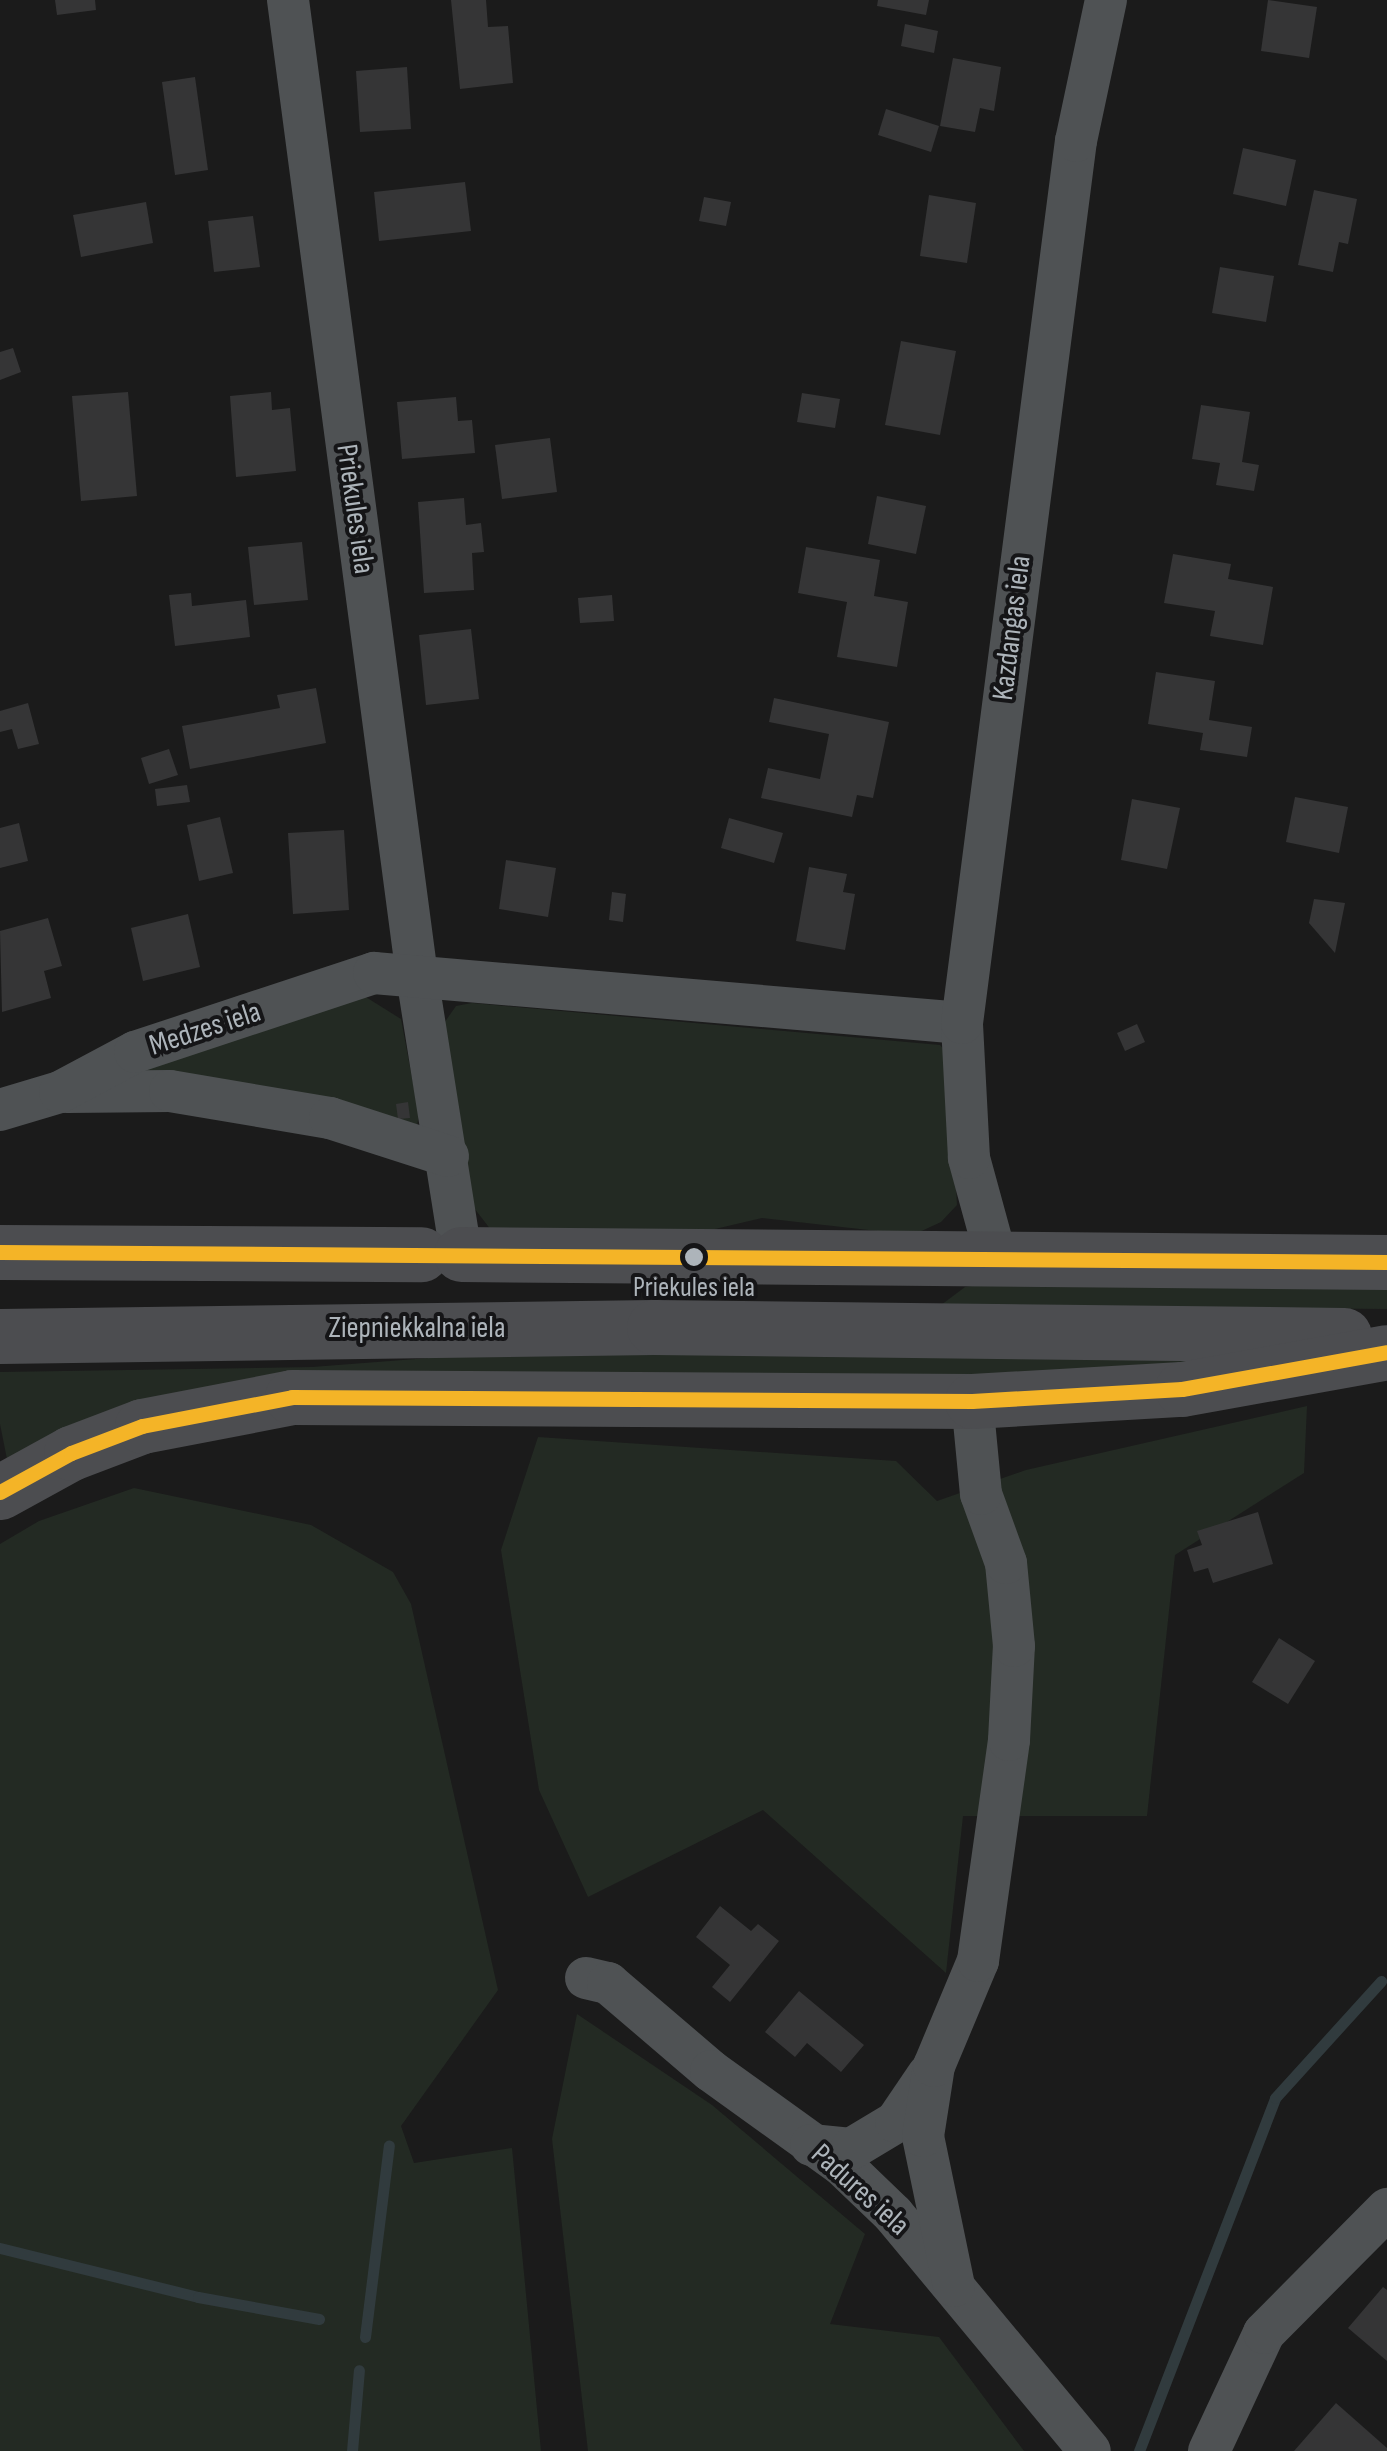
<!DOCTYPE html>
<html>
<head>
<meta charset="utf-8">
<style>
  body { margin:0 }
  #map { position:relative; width:1387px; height:2451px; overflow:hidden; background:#1b1b1b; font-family:"Sofia Sans Condensed",sans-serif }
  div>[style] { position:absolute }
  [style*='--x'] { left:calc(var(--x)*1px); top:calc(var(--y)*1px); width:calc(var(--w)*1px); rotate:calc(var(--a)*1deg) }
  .green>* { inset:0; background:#232a23 }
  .stream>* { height:11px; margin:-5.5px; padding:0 5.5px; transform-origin:5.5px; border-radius:5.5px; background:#313b3e }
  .building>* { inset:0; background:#353536 }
  .street>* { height:42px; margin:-21px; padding:0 21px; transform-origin:21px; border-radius:21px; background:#4f5254 }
  .highway>* { height:55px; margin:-27.5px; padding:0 27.5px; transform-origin:27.5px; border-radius:27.5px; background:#4c4d50 }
  .bus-1>* { height:15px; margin:-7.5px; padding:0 7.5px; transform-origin:7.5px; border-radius:7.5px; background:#f4b427 }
  .dots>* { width:28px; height:28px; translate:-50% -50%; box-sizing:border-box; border:5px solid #151517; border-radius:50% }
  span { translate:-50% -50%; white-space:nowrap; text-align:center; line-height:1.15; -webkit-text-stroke:8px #151517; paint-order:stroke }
  .bus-label { font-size:28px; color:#adb4ba }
  .street-label { font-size:30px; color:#adb4ba }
</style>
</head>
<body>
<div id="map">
  <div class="green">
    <i style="clip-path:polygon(361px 994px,401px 1019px,419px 1115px,416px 1131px,126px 1074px)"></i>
    <i style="clip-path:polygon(472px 1003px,940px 1045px,949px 1056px,957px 1205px,941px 1222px,913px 1235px,762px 1218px,698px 1233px,491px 1230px,471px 1204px,442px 1026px,456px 1006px)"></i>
    <i style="clip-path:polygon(992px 1283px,1387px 1287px,1387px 1309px,941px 1305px,965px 1287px)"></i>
    <i style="clip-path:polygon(544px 1349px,1229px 1353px,1114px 1377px,381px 1378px,8px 1464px,0 1424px,0 1372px,312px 1367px)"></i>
    <i style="clip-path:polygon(1307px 1406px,1304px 1473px,1175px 1555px,1147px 1816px,963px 1816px,946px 1973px,763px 1810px,588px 1897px,539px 1790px,501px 1550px,538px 1437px,896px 1461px,937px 1501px,1026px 1470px)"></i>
    <i style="clip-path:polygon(134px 1488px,311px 1525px,393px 1572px,411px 1604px,498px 1990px,401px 2126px,414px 2163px,512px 2148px,541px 2451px,0 2451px,0 1544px,39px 1521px)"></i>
    <i style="clip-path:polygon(577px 2014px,712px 2105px,865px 2234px,830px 2324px,939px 2337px,1024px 2451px,588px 2451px,552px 2139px)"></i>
  </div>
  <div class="stream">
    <i style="--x:0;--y:2248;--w:204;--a:13.9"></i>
    <i style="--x:198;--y:2297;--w:123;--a:10.3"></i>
    <i style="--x:365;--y:2337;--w:193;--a:-82.9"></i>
    <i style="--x:352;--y:2451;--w:81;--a:-85.1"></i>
    <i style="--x:1139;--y:2451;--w:378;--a:-68.9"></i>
    <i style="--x:1275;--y:2098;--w:158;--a:-47.8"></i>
  </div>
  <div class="building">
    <i style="clip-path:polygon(55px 0,95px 0,96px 10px,57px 15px)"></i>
    <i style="clip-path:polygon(451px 0,486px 0,488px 27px,508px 26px,513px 83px,460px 89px)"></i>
    <i style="clip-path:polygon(878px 0,929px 0,926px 15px,877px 6px)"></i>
    <i style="clip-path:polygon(1268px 0,1317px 7px,1309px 58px,1261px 51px)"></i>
    <i style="clip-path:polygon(905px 24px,938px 31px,934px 53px,901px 46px)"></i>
    <i style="clip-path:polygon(953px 58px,1001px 67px,994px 111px,980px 108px,975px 132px,940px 126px)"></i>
    <i style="clip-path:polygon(407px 67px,411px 129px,360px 132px,356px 71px)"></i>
    <i style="clip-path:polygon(195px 77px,208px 170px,175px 175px,162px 82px)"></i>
    <i style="clip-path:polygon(886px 109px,939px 126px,931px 152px,878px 135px)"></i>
    <i style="clip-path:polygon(1243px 148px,1296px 160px,1286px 206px,1233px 194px)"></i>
    <i style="clip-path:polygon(465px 182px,471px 231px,379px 241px,374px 192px)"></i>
    <i style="clip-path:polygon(1314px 190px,1357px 199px,1348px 244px,1339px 242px,1333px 272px,1298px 265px)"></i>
    <i style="clip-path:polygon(929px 195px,976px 203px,967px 263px,920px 256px)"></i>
    <i style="clip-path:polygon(704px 197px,731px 202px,726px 226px,699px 221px)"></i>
    <i style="clip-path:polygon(146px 202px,153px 243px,81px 257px,73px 215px)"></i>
    <i style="clip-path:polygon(253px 216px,260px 267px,214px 272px,208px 221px)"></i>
    <i style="clip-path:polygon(1220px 267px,1274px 276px,1266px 322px,1212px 313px)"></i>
    <i style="clip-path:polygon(901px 341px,956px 351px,940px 435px,885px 425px)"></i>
    <i style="clip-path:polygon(13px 348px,21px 372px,0 380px,0 352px)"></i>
    <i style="clip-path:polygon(128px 392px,137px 496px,81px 501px,72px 396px)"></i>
    <i style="clip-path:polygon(271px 392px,272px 410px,290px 408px,296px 471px,236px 477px,230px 396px)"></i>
    <i style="clip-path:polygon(802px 393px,840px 399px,835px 428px,797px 422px)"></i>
    <i style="clip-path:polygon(456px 397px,458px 421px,472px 420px,475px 453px,402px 459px,397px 402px)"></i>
    <i style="clip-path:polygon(1201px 405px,1250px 412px,1242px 462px,1259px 465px,1254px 491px,1216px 485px,1220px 463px,1192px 459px)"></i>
    <i style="clip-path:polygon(550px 438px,557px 492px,502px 499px,495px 445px)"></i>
    <i style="clip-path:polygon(877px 496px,926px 506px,916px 554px,868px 544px)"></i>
    <i style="clip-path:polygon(464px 498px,466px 525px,481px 523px,484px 552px,472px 553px,474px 590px,424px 593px,418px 502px)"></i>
    <i style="clip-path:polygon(302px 542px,308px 600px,254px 605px,248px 547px)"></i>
    <i style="clip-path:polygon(806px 547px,880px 560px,874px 596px,908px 602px,897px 667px,837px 657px,847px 602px,798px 593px)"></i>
    <i style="clip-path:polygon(1173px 554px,1231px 564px,1228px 579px,1273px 587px,1263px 645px,1210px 636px,1215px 611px,1164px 603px)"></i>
    <i style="clip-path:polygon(191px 593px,192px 606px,246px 600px,250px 637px,175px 646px,169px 595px)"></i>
    <i style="clip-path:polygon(612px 595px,614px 621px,580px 623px,578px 598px)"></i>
    <i style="clip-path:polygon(471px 629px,479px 699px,426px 705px,419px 635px)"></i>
    <i style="clip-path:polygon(1156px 672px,1215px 681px,1209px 720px,1252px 727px,1247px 757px,1200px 750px,1203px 733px,1148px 724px)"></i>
    <i style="clip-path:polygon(316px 688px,326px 743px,190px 769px,182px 726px,280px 708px,277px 695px)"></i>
    <i style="clip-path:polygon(774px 698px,889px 722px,873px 798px,857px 795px,852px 817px,761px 798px,768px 768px,820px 779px,829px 734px,769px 722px)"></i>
    <i style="clip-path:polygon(28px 703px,39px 744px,18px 749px,12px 729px,0 732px,0 711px)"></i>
    <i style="clip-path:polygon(169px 749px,178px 775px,149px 784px,141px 758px)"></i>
    <i style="clip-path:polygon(187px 785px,190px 802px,157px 806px,155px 789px)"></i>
    <i style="clip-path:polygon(1295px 797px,1348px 807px,1339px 853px,1286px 842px)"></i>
    <i style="clip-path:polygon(1132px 799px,1180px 808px,1167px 869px,1121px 860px)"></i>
    <i style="clip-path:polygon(220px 817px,233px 873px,199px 881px,187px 825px)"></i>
    <i style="clip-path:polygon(729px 818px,783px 833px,774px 863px,721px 848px)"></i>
    <i style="clip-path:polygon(19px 823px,28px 861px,0 868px,0 828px)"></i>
    <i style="clip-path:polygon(344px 830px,349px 910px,293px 914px,288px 833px)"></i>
    <i style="clip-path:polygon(506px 860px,556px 868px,548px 917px,499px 909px)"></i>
    <i style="clip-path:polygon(809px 867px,847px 874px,843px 892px,855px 894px,845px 950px,796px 941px)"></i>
    <i style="clip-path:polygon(612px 892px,626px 894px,623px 922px,609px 920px)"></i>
    <i style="clip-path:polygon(1314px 899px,1345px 903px,1335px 953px,1309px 923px)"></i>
    <i style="clip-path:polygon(188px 914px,200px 967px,143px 981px,131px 928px)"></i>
    <i style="clip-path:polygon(48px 918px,62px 966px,44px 971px,51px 998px,2px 1012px,0 931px)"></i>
    <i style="clip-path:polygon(1137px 1024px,1145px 1042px,1125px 1051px,1117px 1033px)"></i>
    <i style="clip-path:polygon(408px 1102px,410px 1118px,398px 1119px,396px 1104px)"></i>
    <i style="clip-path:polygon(1258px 1512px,1273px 1564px,1213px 1583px,1208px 1568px,1194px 1572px,1187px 1550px,1202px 1545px,1197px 1531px)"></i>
    <i style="clip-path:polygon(1279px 1638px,1315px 1661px,1288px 1704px,1252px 1682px)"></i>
    <i style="clip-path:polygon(720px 1906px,751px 1931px,758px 1924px,779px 1941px,730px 2002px,712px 1987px,730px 1965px,696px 1937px)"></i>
    <i style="clip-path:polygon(799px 1991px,864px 2045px,841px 2072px,807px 2043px,795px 2057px,765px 2032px)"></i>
    <i style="clip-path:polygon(1383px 2287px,1387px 2290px,1387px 2361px,1348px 2328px)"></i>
    <i style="clip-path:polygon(1336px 2403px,1387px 2448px,1387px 2451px,1294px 2451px)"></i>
  </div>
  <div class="street">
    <i style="--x:288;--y:0;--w:984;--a:82.47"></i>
    <i style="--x:417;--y:976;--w:281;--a:81"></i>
    <i style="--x:67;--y:1092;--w:103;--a:-0.6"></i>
    <i style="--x:170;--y:1091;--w:162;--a:9.6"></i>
    <i style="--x:330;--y:1118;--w:124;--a:17.9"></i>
    <i style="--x:0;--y:1110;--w:63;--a:-16.7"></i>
    <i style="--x:60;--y:1092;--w:85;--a:-28.1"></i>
    <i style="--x:135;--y:1052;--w:252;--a:-18.3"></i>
    <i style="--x:374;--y:973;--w:590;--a:4.86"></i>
    <i style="--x:996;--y:1257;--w:103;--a:-105.3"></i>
    <i style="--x:969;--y:1158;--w:135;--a:-93"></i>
    <i style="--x:962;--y:1023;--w:889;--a:-82.64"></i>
    <i style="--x:1076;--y:141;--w:144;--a:-78"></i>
    <i style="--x:586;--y:1978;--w:23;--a:13"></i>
    <i style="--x:608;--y:1983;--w:135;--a:40.5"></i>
    <i style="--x:711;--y:2071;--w:161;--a:35.7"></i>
    <i style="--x:842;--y:2165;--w:71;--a:43.9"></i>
    <i style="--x:893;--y:2214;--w:308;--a:50.3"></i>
    <i style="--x:811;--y:2145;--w:40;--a:5.7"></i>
    <i style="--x:851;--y:2149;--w:52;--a:-31"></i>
    <i style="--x:896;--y:2122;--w:57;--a:-55.8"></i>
    <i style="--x:954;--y:2286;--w:153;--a:-101.7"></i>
    <i style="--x:923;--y:2136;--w:71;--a:-81.1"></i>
    <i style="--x:934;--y:2066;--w:114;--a:-67.3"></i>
    <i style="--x:978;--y:1961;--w:223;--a:-82"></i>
    <i style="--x:1009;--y:1740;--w:94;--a:-87"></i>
    <i style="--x:1014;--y:1646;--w:83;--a:-95.5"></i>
    <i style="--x:1006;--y:1563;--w:73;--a:-109.9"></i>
    <i style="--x:981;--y:1494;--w:93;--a:-95.5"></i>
    <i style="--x:1209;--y:2451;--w:130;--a:-65"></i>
    <i style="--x:1264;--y:2333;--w:175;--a:-45.2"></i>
  </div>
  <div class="highway">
    <i style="--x:0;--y:1252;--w:421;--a:0.3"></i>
    <i style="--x:461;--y:1254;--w:926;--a:0.49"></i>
    <i style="--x:0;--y:1336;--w:654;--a:-0.79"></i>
    <i style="--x:654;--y:1327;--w:690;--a:0.66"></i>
    <i style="--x:0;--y:1492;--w:81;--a:-28.8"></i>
    <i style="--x:71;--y:1453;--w:76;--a:-20.8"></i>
    <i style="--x:142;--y:1426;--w:153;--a:-10.9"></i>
    <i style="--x:292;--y:1397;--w:680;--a:0.34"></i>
    <i style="--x:972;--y:1401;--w:210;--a:-3.3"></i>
    <i style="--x:1182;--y:1389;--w:208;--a:-10.2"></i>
  </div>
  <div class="bus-1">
    <i style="--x:0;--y:1252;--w:1387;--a:0.41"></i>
    <i style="--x:0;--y:1492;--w:81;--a:-28.8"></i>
    <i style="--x:71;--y:1453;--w:76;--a:-20.8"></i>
    <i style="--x:142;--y:1426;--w:153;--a:-10.9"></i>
    <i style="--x:292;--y:1397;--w:680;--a:0.34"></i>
    <i style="--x:972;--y:1401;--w:210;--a:-3.3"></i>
    <i style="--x:1182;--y:1389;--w:208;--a:-10.2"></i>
  </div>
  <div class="dots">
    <i style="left:694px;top:1257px;background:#adb4ba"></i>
  </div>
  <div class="bus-label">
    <span style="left:694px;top:1288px">Priekules iela</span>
  </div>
  <div class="street-label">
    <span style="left:355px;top:509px;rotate:82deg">Priekules iela</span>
    <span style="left:1012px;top:628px;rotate:-83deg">Kazdangas iela</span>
    <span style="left:205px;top:1029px;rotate:-18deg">Medzes iela</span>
    <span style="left:417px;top:1328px">Ziepniekkalna iela</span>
    <span style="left:860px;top:2190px;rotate:42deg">Padures iela</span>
  </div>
</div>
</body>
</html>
